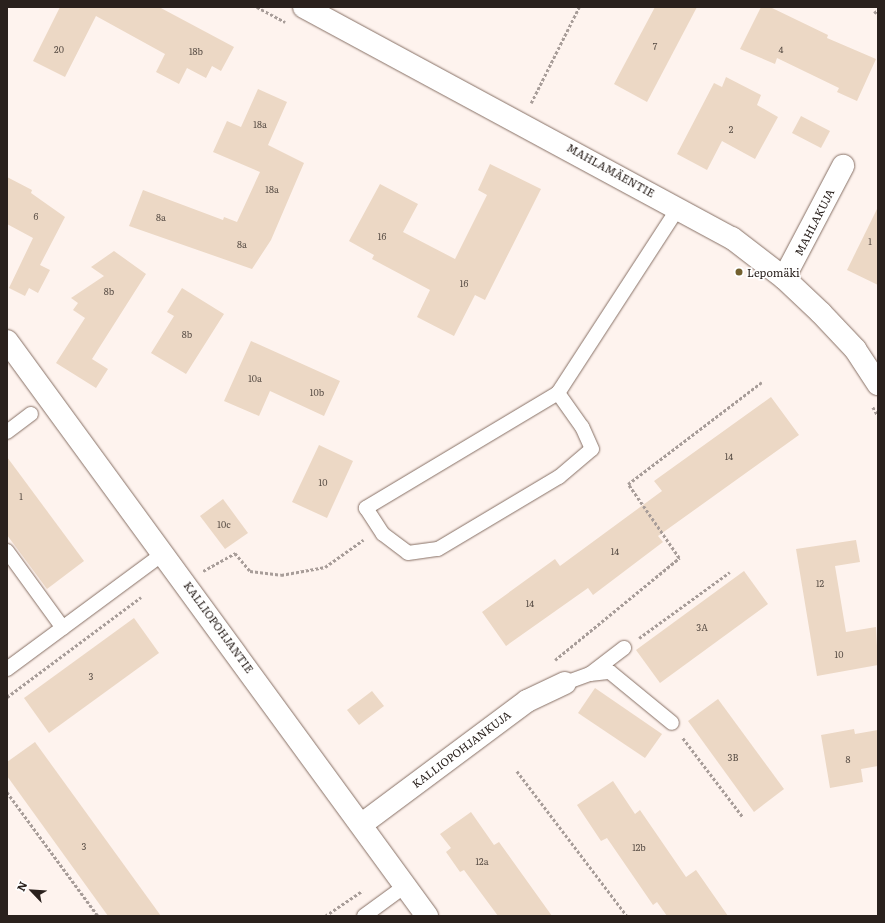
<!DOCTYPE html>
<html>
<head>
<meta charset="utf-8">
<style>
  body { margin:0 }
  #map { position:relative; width:885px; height:923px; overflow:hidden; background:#fef3ee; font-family:Literata,serif }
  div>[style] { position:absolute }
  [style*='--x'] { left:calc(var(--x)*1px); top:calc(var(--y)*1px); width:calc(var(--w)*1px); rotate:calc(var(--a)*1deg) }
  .building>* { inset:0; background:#ecd8c5 }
  .path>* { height:2.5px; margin-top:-1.25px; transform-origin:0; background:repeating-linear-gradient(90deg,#a89d99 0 3px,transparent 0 5px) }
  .roads { filter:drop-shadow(0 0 1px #877065) drop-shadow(0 0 1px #877065) }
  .service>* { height:14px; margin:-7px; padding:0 7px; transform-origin:7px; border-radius:7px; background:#fff }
  .minor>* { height:22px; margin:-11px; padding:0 11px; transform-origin:11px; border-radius:11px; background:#fff }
  .dots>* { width:11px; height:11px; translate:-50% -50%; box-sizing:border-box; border:2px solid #fff; border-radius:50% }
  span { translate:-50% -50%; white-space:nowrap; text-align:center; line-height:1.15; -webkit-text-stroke:3px #fff; paint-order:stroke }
  .number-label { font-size:9px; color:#5a4f47 }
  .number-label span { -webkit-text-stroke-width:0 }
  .street-label { font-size:11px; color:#2a211d }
  .poi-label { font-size:11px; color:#2a211d }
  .left { translate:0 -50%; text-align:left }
  .frame { position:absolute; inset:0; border:8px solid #2a211d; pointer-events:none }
  .north { position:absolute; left:12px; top:871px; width:40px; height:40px; -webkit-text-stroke:3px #fff; paint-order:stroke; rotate:295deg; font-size:11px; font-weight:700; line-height:16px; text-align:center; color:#2a211d }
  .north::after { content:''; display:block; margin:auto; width:14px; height:18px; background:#2a211d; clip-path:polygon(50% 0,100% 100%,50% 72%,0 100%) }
</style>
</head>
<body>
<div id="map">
  <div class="building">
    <i style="clip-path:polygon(60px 7px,159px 7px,234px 47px,221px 71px,212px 66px,206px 78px,187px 68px,179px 84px,156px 72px,165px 54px,96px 16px,65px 77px,33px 61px)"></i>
    <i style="clip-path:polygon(655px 7px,697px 7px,647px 102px,614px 84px)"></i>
    <i style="clip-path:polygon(761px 7px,770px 7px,828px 35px,827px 38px,876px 59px,857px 101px,837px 92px,839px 88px,777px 58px,775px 64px,740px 49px)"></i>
    <i style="clip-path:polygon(726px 77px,761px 95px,757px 105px,778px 117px,755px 159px,722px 141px,707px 170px,677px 154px,714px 83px,722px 87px)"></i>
    <i style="clip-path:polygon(258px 89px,287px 102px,268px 145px,304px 163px,271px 240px,252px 269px,129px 226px,143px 190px,223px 220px,224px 217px,237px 222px,260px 172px,213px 152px,227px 121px,241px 127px)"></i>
    <i style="clip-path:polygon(801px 116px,830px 131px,821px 148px,792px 133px)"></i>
    <i style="clip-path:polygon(490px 164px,541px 189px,485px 300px,475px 295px,454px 336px,417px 317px,430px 290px,372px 259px,374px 255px,349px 241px,380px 184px,418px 204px,403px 232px,455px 259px,487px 195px,478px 190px)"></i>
    <i style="clip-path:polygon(7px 177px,32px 190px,31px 193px,65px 217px,40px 265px,50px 270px,38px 293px,29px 288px,25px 296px,9px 288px,33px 238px,7px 224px)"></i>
    <i style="clip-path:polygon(878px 207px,878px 285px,847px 270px)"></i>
    <i style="clip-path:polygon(114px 251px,146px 274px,92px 359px,108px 369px,96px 388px,56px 363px,85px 318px,73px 310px,78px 303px,71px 298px,104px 276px,91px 267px)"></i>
    <i style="clip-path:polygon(182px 288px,224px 314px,186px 374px,151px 353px,174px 316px,167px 312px)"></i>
    <i style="clip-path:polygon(251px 341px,340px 381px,324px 416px,270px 391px,259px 416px,224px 401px)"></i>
    <i style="clip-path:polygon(771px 397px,799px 435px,658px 536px,663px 542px,593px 595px,588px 588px,506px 646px,482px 612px,555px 559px,560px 566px,662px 491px,654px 481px)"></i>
    <i style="clip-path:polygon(319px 445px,353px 461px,327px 518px,292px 502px)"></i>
    <i style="clip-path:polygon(7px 457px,84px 561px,47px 589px,7px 535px)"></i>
    <i style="clip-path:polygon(223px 499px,248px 533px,225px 549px,200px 516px)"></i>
    <i style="clip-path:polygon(856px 540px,860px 562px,835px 566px,846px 632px,876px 627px,878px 665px,817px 676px,796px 549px)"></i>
    <i style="clip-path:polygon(744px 571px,768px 604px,660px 683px,636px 650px)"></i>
    <i style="clip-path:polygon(134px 618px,159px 653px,49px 733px,24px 698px)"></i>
    <i style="clip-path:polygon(595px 688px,662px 734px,645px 758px,578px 713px)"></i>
    <i style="clip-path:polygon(372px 691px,384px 706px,359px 725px,347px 710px)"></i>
    <i style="clip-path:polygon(718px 699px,784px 789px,754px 812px,688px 721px)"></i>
    <i style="clip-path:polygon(854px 729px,855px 734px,878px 730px,878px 766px,861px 769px,863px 782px,830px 788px,821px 735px)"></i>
    <i style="clip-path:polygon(35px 742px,161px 916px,108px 916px,7px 776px,7px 762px)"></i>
    <i style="clip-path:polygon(613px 781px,635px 814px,640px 810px,686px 877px,696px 870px,728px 916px,667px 916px,657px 902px,653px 905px,607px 838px,601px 841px,577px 805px)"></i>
    <i style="clip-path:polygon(471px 812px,494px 845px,499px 842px,552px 916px,498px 916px,464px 870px,460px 872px,446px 852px,451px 848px,440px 834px)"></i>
  </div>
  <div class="path">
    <i style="--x:257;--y:7;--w:32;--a:28"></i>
    <i style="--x:874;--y:13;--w:5;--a:-37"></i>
    <i style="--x:531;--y:103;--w:107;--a:-63.4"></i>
    <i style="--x:873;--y:407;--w:10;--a:61"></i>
    <i style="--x:203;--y:571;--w:37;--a:-29"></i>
    <i style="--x:235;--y:553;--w:23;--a:50"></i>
    <i style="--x:250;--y:571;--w:31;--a:7"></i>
    <i style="--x:281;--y:575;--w:45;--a:-10.3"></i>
    <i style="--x:325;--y:567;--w:47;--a:-35.4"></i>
    <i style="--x:639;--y:638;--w:112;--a:-36"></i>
    <i style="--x:555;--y:660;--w:161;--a:-39.4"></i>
    <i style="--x:679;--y:558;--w:90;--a:-124.6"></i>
    <i style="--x:628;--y:484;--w:168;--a:-37.3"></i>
    <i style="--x:7;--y:697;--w:167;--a:-36.7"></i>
    <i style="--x:683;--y:738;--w:99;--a:52.8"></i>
    <i style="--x:517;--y:771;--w:182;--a:52.8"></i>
    <i style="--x:7;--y:792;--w:154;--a:53.7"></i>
    <i style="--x:325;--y:916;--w:45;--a:-34"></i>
  </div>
  <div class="roads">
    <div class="service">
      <i style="--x:558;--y:393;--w:224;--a:149.1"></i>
      <i style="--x:366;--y:508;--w:31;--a:57"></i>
      <i style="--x:383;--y:534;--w:31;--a:37"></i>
      <i style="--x:408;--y:553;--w:30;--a:-8"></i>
      <i style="--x:438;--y:549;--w:141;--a:-30.8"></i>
      <i style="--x:559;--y:477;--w:43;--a:-40.3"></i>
      <i style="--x:592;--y:449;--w:24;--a:-114"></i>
      <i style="--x:582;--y:427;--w:42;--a:-125.2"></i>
      <i style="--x:558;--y:393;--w:222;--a:-57"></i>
      <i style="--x:7;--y:432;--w:30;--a:-37"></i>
      <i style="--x:7;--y:551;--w:95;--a:54"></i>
      <i style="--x:7;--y:669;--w:195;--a:-36.5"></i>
      <i style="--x:590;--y:674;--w:43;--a:-37.4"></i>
      <i style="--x:565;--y:683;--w:27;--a:-20"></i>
      <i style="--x:590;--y:674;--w:20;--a:-6"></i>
      <i style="--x:610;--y:672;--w:80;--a:39.4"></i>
      <i style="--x:364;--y:916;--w:51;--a:-36.2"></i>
    </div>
    <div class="minor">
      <i style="--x:304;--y:7;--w:486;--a:28.4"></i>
      <i style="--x:732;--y:238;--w:66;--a:37.6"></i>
      <i style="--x:784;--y:278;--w:51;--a:43.4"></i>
      <i style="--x:821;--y:313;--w:50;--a:46.6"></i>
      <i style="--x:855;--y:349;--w:42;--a:56.7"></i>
      <i style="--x:784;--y:278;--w:127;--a:-62.2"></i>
      <i style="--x:7;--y:341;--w:712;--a:53.85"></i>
      <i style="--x:362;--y:824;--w:206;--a:-36.7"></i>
      <i style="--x:527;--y:701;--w:42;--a:-25.3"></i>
    </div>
  </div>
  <div class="dots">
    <i style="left:739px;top:272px;background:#73602f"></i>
  </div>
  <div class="number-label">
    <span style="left:655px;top:46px">7</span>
    <span style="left:59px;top:49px">20</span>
    <span style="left:781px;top:49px">4</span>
    <span style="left:196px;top:51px">18b</span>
    <span style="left:260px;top:124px">18a</span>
    <span style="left:731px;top:129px">2</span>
    <span style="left:272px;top:189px">18a</span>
    <span style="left:36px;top:216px">6</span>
    <span style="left:161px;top:217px">8a</span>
    <span style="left:382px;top:236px">16</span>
    <span style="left:870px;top:241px">1</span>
    <span style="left:242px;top:244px">8a</span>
    <span style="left:464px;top:283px">16</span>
    <span style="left:109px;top:291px">8b</span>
    <span style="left:187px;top:334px">8b</span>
    <span style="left:255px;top:378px">10a</span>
    <span style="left:317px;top:392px">10b</span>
    <span style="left:729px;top:456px">14</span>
    <span style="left:323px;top:482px">10</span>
    <span style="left:21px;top:496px">1</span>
    <span style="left:224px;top:524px">10c</span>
    <span style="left:615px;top:551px">14</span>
    <span style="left:820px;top:583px">12</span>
    <span style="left:530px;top:603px">14</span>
    <span style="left:702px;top:627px">3A</span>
    <span style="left:839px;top:654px">10</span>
    <span style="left:91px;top:676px">3</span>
    <span style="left:733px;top:757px">3B</span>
    <span style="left:848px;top:759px">8</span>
    <span style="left:84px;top:846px">3</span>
    <span style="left:639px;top:847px">12b</span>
    <span style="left:482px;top:861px">12a</span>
  </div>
  <div class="street-label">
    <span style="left:611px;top:170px;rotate:29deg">MAHLAMÄENTIE</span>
    <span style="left:814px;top:222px;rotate:-63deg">MAHLAKUJA</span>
    <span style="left:219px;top:627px;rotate:54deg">KALLIOPOHJANTIE</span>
    <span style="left:461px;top:749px;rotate:-37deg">KALLIOPOHJANKUJA</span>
  </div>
  <div class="poi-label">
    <span class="left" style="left:747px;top:272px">Lepomäki</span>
  </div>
  <div class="frame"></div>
  <div class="north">N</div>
</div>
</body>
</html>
